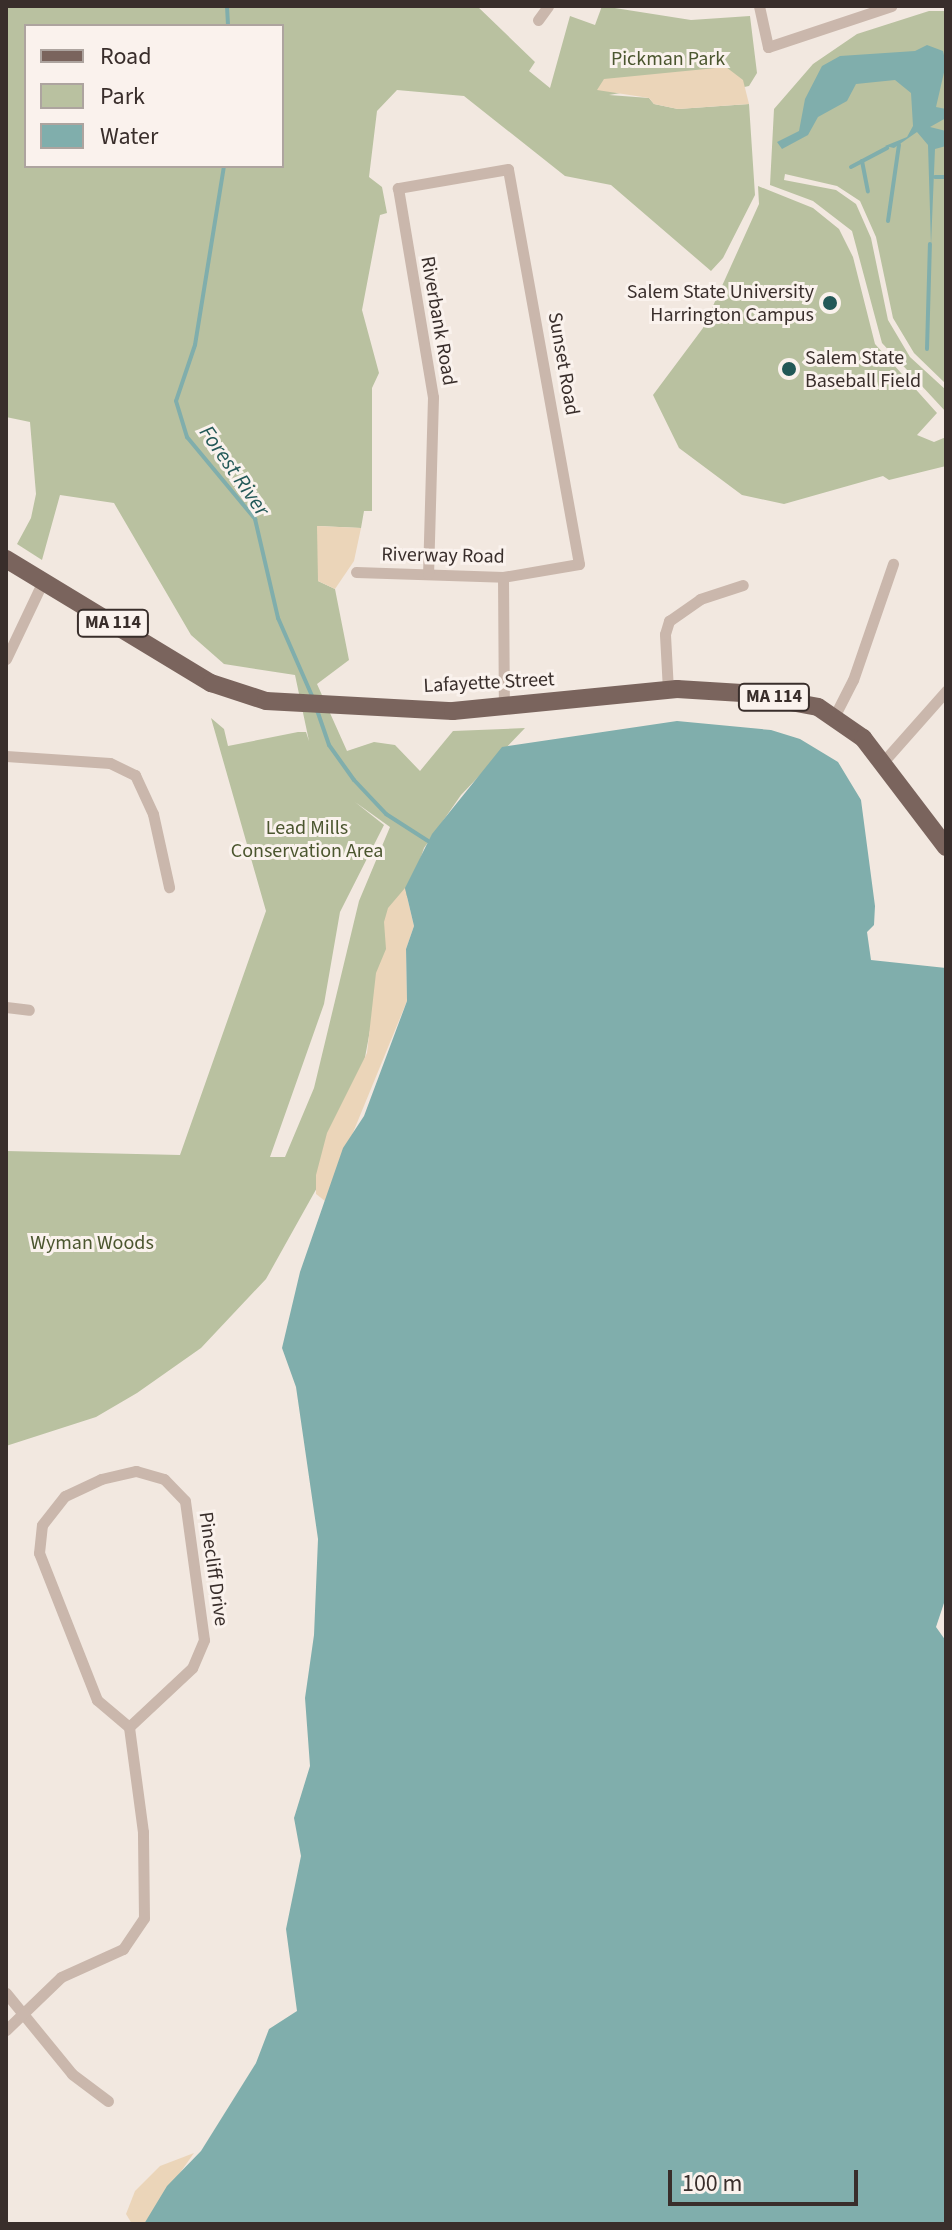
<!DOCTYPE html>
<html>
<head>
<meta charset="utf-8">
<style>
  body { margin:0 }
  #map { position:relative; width:952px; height:2230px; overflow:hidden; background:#f2e8e0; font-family:"Source Sans 3",sans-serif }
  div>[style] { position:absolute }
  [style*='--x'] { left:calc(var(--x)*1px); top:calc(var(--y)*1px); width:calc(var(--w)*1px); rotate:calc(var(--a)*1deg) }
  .green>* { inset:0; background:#b9c1a0 }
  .sand>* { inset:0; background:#ebd5b9 }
  .water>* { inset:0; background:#80aeac }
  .stream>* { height:4px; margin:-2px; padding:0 2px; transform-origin:2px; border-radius:2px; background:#80aeac }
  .minor>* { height:11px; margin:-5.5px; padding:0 5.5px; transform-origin:5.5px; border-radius:5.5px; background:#cab7ac }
  .primary>* { height:18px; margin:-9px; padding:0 9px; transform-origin:9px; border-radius:9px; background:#7a645d }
  .dots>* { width:22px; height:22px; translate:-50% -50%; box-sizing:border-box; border:4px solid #faf2ed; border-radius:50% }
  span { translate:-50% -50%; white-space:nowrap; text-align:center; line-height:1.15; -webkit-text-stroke:6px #faf2ed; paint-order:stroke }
  .shield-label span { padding:2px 6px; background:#faf2ed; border:2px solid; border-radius:6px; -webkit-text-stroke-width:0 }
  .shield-label { font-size:18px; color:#392e2b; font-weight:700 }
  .park-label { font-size:20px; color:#4b562f }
  .poi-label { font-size:20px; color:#392e2b }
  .right { translate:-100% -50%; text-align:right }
  .left { translate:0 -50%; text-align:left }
  .street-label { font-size:20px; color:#392e2b }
  .water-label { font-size:22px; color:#225857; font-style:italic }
  .frame { position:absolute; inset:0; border:8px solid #392e2b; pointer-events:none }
  .legend { position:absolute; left:24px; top:24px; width:260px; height:144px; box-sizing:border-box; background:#faf2ed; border:2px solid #ada49f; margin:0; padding:10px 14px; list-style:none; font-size:24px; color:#392e2b }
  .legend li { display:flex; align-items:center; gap:16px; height:40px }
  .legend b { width:40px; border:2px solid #ada49f }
  .scale { position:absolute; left:668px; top:2170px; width:190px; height:36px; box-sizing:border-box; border:4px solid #392e2b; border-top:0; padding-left:10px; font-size:24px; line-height:28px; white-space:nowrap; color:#392e2b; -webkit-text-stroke:6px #faf2ed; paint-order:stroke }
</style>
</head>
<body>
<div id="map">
  <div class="green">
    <i style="clip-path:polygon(evenodd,6px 6px,477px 6px,535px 62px,529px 71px,550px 88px,570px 16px,595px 25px,602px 6px,691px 20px,750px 16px,757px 73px,749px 86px,673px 102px,626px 92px,609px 95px,649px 98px,654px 104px,678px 109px,749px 104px,755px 195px,723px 258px,711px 271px,611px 185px,565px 176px,464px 96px,397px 90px,377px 111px,369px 177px,382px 187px,387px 213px,380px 215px,362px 310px,379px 373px,372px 388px,372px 511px,364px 511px,361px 528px,318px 526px,318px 581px,335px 589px,349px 660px,317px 684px,347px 751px,374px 742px,395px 745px,420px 771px,453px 731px,525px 728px,461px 795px,424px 848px,379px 982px,358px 1095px,342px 1143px,266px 1279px,201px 1348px,137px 1393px,96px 1417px,6px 1446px,6px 1151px,180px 1155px,266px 911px,211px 718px,224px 729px,228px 746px,298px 732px,306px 732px,309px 741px,295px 675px,224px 664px,191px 635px,114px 503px,60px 495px,42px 560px,17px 544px,31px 518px,36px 494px,30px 422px,6px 417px,6px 6px,26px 26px,282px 26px,282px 166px,26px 166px,26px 26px,6px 6px,355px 802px,390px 827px,359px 901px,314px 1088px,285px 1157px,270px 1157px,324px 1004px,340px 912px,384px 825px,355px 802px)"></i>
    <i style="clip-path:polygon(929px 11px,946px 11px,946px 384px,914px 353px,893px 318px,876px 237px,860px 201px,837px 186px,785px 174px,784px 180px,836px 190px,856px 204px,871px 238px,888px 320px,910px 357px,946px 390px,946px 412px,882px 343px,852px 231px,813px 201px,770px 185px,774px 109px,813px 64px,857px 34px)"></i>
    <i style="clip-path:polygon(758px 186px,813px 208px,839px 229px,853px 257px,875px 344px,937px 413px,917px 435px,934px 442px,946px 437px,946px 466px,889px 480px,883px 476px,784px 504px,742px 495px,679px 448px,653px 395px,703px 328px,759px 204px)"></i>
  </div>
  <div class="sand">
    <i style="clip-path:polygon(726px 67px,743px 80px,749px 104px,678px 109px,654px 104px,649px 98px,597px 90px,604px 79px)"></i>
    <i style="clip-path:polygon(317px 526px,361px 528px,354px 561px,335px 589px,318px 581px)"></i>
    <i style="clip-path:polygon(405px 888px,414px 926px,406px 949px,407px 1001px,325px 1201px,316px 1194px,316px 1175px,327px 1133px,367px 1053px,376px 973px,386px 949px,384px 922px,388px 908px)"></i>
    <i style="clip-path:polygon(194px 2153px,144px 2224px,132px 2224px,126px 2214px,135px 2191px,160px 2166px)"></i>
  </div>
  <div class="water">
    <i style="clip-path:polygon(927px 45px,943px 51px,946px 64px,936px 107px,946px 109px,946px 118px,930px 127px,946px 131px,946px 146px,935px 149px,931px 245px,928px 145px,917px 132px,894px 148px,885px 146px,907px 137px,913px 126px,911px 93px,895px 80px,856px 84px,847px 101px,818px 117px,808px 135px,782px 149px,777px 142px,799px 131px,805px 99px,822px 66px,840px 56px,915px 51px)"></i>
    <i style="clip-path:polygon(677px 721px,771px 730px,800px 739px,838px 762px,861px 800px,875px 906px,874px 925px,867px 932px,871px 960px,946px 968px,946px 1597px,936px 1627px,946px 1641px,946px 2224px,144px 2224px,167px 2186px,201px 2151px,256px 2063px,269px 2029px,297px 2011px,286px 1929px,301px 1856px,294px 1818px,310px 1766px,305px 1698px,314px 1635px,318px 1539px,296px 1387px,282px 1348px,300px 1272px,343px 1148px,364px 1116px,407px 1001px,406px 949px,414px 926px,405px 888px,432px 834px,502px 747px)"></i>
  </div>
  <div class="stream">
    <i style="--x:227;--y:6;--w:20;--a:87"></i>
    <i style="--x:862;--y:161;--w:31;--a:79"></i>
    <i style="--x:224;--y:166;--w:181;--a:99.2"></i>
    <i style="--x:195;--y:345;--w:59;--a:108.7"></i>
    <i style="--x:176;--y:401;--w:38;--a:73"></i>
    <i style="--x:187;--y:437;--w:107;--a:50.3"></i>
    <i style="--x:255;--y:519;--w:102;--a:76.9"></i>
    <i style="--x:278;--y:618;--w:87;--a:66.4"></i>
    <i style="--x:851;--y:167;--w:41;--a:-27.8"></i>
    <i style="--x:935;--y:177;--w:11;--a:0"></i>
    <i style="--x:888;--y:221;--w:77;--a:-81.8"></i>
    <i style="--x:927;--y:349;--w:105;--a:-88.4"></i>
    <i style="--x:317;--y:710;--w:37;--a:71"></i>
    <i style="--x:329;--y:745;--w:43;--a:54.5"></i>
    <i style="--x:354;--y:780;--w:47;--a:46.7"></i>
    <i style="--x:386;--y:814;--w:50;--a:32.7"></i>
  </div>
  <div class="minor">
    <i style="--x:759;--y:6;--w:42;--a:77.6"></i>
    <i style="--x:768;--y:47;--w:130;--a:-18.4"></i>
    <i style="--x:538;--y:20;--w:17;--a:-54"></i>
    <i style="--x:356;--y:572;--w:147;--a:1.9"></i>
    <i style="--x:503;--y:577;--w:77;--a:-9.7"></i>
    <i style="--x:579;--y:564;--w:401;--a:-100.2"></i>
    <i style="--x:508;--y:169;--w:112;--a:170.2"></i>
    <i style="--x:398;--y:188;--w:212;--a:80.5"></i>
    <i style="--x:433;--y:397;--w:177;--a:91.6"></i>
    <i style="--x:503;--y:577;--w:130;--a:89.6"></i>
    <i style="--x:6;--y:659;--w:86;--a:-64.6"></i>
    <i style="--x:668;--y:690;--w:56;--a:-93.1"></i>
    <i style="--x:665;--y:634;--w:14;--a:-73"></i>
    <i style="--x:669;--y:621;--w:38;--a:-35"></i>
    <i style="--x:700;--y:599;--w:45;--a:-18"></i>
    <i style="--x:835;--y:715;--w:39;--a:-63"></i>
    <i style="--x:853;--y:680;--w:123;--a:-71"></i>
    <i style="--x:6;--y:756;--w:104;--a:3.9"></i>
    <i style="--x:110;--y:763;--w:28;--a:26"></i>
    <i style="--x:135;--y:775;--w:43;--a:65.2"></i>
    <i style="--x:153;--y:814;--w:75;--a:77.6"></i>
    <i style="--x:884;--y:761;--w:94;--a:-48.5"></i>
    <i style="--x:6;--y:1007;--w:23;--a:7"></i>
    <i style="--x:6;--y:1993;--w:104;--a:50.8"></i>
    <i style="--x:72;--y:2074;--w:45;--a:36.9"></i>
    <i style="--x:6;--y:2030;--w:76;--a:-43.9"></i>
    <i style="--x:61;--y:1977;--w:68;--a:-24.3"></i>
    <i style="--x:123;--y:1949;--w:37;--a:-56"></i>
    <i style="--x:144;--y:1918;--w:86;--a:-90.7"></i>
    <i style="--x:143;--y:1832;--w:106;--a:-97.6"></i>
    <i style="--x:129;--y:1727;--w:42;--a:-139.8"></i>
    <i style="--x:97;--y:1700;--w:158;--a:-111.5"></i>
    <i style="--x:39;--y:1553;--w:28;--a:-84"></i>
    <i style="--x:42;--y:1525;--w:37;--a:-52"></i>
    <i style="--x:65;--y:1496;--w:40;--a:-25"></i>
    <i style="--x:101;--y:1479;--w:36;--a:-13"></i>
    <i style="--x:136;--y:1471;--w:29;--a:16"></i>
    <i style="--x:164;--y:1479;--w:30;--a:46"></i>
    <i style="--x:185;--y:1501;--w:140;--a:82.2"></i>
    <i style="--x:204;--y:1640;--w:30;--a:113"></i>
    <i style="--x:192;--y:1668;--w:86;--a:136.9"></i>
  </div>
  <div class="primary">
    <i style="--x:6;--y:559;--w:240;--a:31.2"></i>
    <i style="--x:211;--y:683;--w:58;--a:18.1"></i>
    <i style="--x:266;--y:701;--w:187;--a:3.1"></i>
    <i style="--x:453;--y:711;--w:225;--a:-5.6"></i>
    <i style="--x:677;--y:689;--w:65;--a:3.5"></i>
    <i style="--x:742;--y:693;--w:77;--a:10.4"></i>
    <i style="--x:818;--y:707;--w:55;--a:34.6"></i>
    <i style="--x:863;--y:738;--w:137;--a:52.7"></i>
  </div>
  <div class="dots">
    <i style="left:830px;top:303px;background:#225857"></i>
    <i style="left:789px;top:369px;background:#225857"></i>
  </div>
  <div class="shield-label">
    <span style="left:113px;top:623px">MA 114</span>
    <span style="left:774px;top:697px">MA 114</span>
  </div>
  <div class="park-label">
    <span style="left:668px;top:59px">Pickman Park</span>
    <span style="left:307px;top:840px">Lead Mills<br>Conservation Area</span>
    <span style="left:92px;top:1243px">Wyman Woods</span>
  </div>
  <div class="poi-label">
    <span class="right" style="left:814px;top:304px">Salem State University<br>Harrington Campus</span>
    <span class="left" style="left:805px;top:370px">Salem State<br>Baseball Field</span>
  </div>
  <div class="street-label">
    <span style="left:438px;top:321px;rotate:80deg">Riverbank Road</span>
    <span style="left:563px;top:364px;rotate:80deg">Sunset Road</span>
    <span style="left:443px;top:556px;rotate:1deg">Riverway Road</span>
    <span style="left:489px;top:683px;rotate:-3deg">Lafayette Street</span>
    <span style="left:213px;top:1569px;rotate:82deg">Pinecliff Drive</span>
  </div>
  <div class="water-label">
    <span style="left:234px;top:471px;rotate:55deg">Forest River</span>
  </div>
  <div class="frame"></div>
  <ul class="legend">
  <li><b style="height:10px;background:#7a645d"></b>Road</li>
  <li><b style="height:22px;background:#b9c1a0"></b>Park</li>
  <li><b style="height:22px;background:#80aeac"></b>Water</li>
  </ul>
  <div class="scale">100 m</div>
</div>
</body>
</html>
